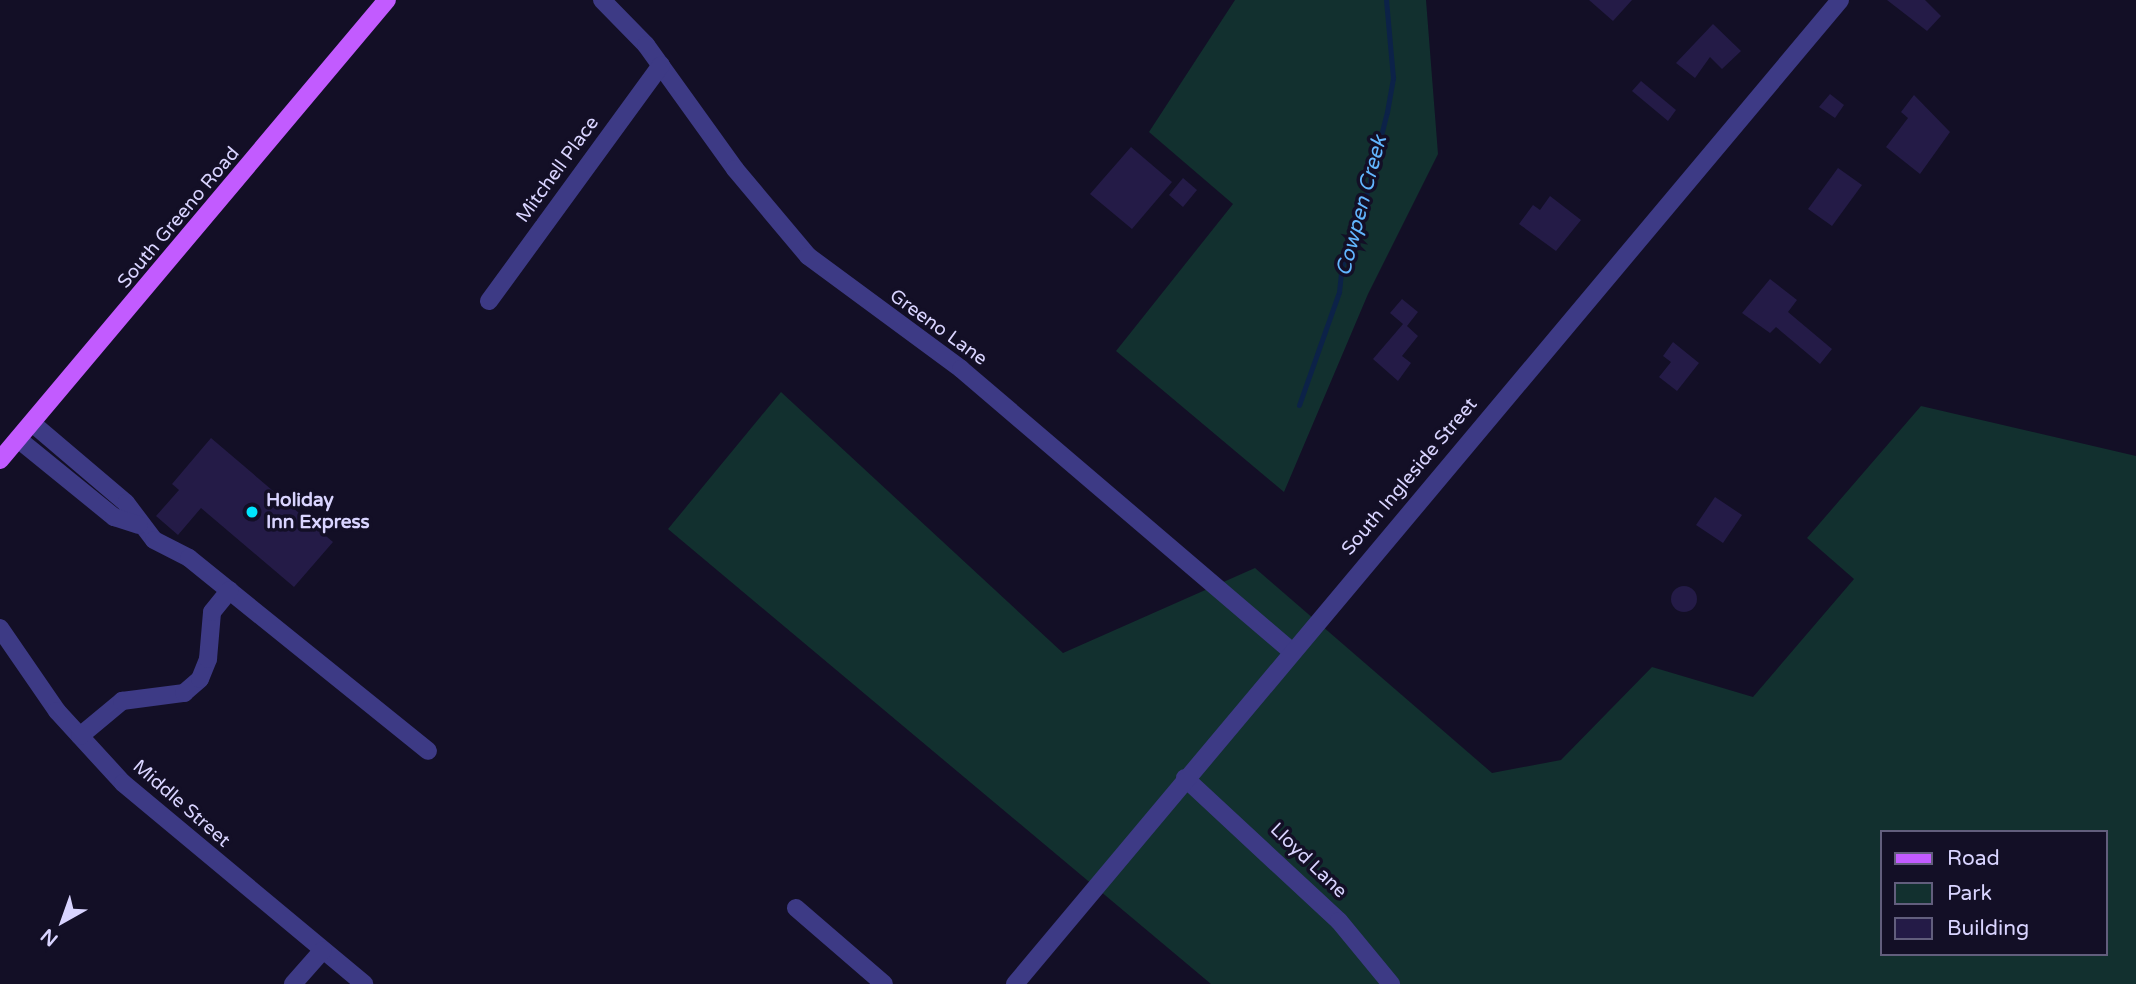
<!DOCTYPE html>
<html>
<head>
<meta charset="utf-8">
<style>
  body { margin:0 }
  #map { position:relative; width:2136px; height:984px; overflow:hidden; background:#130f26; font-family:"Varela Round",sans-serif }
  div>[style] { position:absolute }
  [style*='--x'] { left:calc(var(--x)*1px); top:calc(var(--y)*1px); width:calc(var(--w)*1px); rotate:calc(var(--a)*1deg) }
  .green>* { inset:0; background:#12302f }
  .stream>* { height:5px; margin:-2.5px; padding:0 2.5px; transform-origin:2.5px; border-radius:2.5px; background:#0c2248 }
  .building>* { inset:0; background:#241b47 }
  .round { border-radius:50% }
  .minor>* { height:18px; margin:-9px; padding:0 9px; transform-origin:9px; border-radius:9px; background:#3d3a85 }
  .major>* { height:18px; margin:-9px; padding:0 9px; transform-origin:9px; border-radius:9px; background:#c25bff }
  .dots>* { width:19px; height:19px; translate:-50% -50%; box-sizing:border-box; border:4px solid #130f26; border-radius:50% }
  span { translate:-50% -50%; white-space:nowrap; text-align:center; line-height:1.15; -webkit-text-stroke:7px #130f26; paint-order:stroke }
  .street-label { font-size:19px; color:#d9d4ff }
  .poi-label { font-size:19px; color:#d9d4ff; font-weight:700 }
  .left { translate:0 -50%; text-align:left }
  .water-label { font-size:21px; color:#62b6ff; font-style:italic }
  .legend { position:absolute; left:1880px; top:830px; width:228px; height:126px; box-sizing:border-box; background:#130f26; border:2px solid #625e7d; margin:0; padding:9px 12px; list-style:none; font-size:21px; color:#d9d4ff }
  .legend li { display:flex; align-items:center; gap:14px; height:35px }
  .legend b { width:35px; border:2px solid #625e7d }
  .north { position:absolute; left:28px; top:886px; width:70px; height:70px; -webkit-text-stroke:5px #130f26; paint-order:stroke; rotate:220deg; font-size:19px; font-weight:700; line-height:28px; text-align:center; color:#d9d4ff }
  .north::after { content:''; display:block; margin:auto; width:24px; height:32px; background:#d9d4ff; clip-path:polygon(50% 0,100% 100%,50% 72%,0 100%) }
</style>
</head>
<body>
<div id="map">
  <div class="green">
    <i style="clip-path:polygon(1235px 0,1426px 0,1438px 154px,1368px 294px,1284px 492px,1116px 351px,1233px 204px,1149px 132px)"></i>
    <i style="clip-path:polygon(evenodd,781px 392px,1063px 653px,1255px 568px,1492px 773px,1561px 760px,1652px 667px,1753px 697px,1854px 579px,1807px 538px,1921px 406px,2136px 456px,2136px 984px,1211px 984px,668px 529px,781px 392px,1882px 832px,2106px 832px,2106px 954px,1882px 954px,1882px 832px)"></i>
  </div>
  <div class="stream">
    <i style="--x:1299;--y:405;--w:120;--a:-70.5"></i>
    <i style="--x:1339;--y:292;--w:27;--a:-84"></i>
    <i style="--x:1342;--y:265;--w:53;--a:-68.8"></i>
    <i style="--x:1361;--y:216;--w:107;--a:-76"></i>
    <i style="--x:1387;--y:112;--w:35;--a:-80"></i>
    <i style="--x:1393;--y:78;--w:78;--a:-95.1"></i>
  </div>
  <div class="building">
    <i style="clip-path:polygon(1589px 0,1632px 0,1613px 21px)"></i>
    <i style="clip-path:polygon(1887px 0,1925px 0,1941px 16px,1927px 31px)"></i>
    <i style="clip-path:polygon(1713px 24px,1741px 51px,1722px 69px,1710px 57px,1695px 78px,1676px 63px)"></i>
    <i style="clip-path:polygon(1641px 81px,1676px 110px,1668px 121px,1632px 91px)"></i>
    <i style="clip-path:polygon(1830px 94px,1844px 105px,1835px 118px,1819px 107px)"></i>
    <i style="clip-path:polygon(1914px 95px,1950px 132px,1920px 174px,1886px 147px,1908px 118px,1901px 112px)"></i>
    <i style="clip-path:polygon(1131px 147px,1172px 182px,1132px 229px,1090px 194px)"></i>
    <i style="clip-path:polygon(1838px 168px,1862px 185px,1832px 226px,1808px 209px)"></i>
    <i style="clip-path:polygon(1183px 178px,1197px 190px,1183px 207px,1169px 195px)"></i>
    <i style="clip-path:polygon(1550px 196px,1581px 220px,1556px 251px,1519px 224px,1533px 205px,1540px 210px)"></i>
    <i style="clip-path:polygon(1770px 279px,1797px 300px,1788px 312px,1832px 349px,1820px 364px,1776px 327px,1770px 333px,1742px 313px)"></i>
    <i style="clip-path:polygon(1402px 299px,1418px 312px,1407px 326px,1418px 336px,1402px 356px,1411px 363px,1398px 381px,1373px 359px,1403px 324px,1390px 313px)"></i>
    <i style="clip-path:polygon(1673px 342px,1699px 363px,1677px 391px,1659px 377px,1671px 362px,1663px 356px)"></i>
    <i style="clip-path:polygon(211px 438px,333px 542px,294px 587px,201px 508px,178px 535px,156px 516px,179px 490px,172px 484px)"></i>
    <i style="clip-path:polygon(1715px 497px,1742px 515px,1723px 543px,1696px 525px)"></i>
    <i class="round" style="left:1671px;top:586px;width:26px;height:26px"></i>
  </div>
  <div class="minor">
    <i style="--x:602;--y:0;--w:63;--a:45.6"></i>
    <i style="--x:646;--y:45;--w:153;--a:54.3"></i>
    <i style="--x:735;--y:169;--w:114;--a:50"></i>
    <i style="--x:808;--y:256;--w:190;--a:36.4"></i>
    <i style="--x:961;--y:369;--w:434;--a:40.5"></i>
    <i style="--x:489;--y:301;--w:292;--a:-53.9"></i>
    <i style="--x:32;--y:423;--w:123;--a:40.4"></i>
    <i style="--x:126;--y:503;--w:46;--a:52.9"></i>
    <i style="--x:154;--y:540;--w:39;--a:27"></i>
    <i style="--x:189;--y:558;--w:307;--a:38.9"></i>
    <i style="--x:18;--y:439;--w:124;--a:39.1"></i>
    <i style="--x:114;--y:517;--w:26;--a:18"></i>
    <i style="--x:0;--y:628;--w:101;--a:55.5"></i>
    <i style="--x:57;--y:711;--w:98;--a:47.5"></i>
    <i style="--x:123;--y:783;--w:314;--a:39.8"></i>
    <i style="--x:80;--y:736;--w:55;--a:-39.8"></i>
    <i style="--x:122;--y:701;--w:63;--a:-7.4"></i>
    <i style="--x:184;--y:693;--w:21;--a:-41"></i>
    <i style="--x:200;--y:679;--w:22;--a:-68"></i>
    <i style="--x:208;--y:659;--w:47;--a:-85.1"></i>
    <i style="--x:212;--y:612;--w:28;--a:-51"></i>
    <i style="--x:1185;--y:778;--w:210;--a:42.9"></i>
    <i style="--x:1339;--y:921;--w:82;--a:50.5"></i>
    <i style="--x:796;--y:908;--w:116;--a:40.8"></i>
    <i style="--x:293;--y:984;--w:45;--a:-48.6"></i>
    <i style="--x:1015;--y:984;--w:1284;--a:-50.02"></i>
  </div>
  <div class="major">
    <i style="--x:0;--y:460;--w:601;--a:-49.93"></i>
  </div>
  <div class="dots">
    <i style="left:252px;top:512px;background:#00e5ff"></i>
  </div>
  <div class="street-label">
    <span style="left:558px;top:170px;rotate:-54deg">Mitchell Place</span>
    <span style="left:179px;top:218px;rotate:-50deg">South Greeno Road</span>
    <span style="left:938px;top:328px;rotate:36deg">Greeno Lane</span>
    <span style="left:1410px;top:477px;rotate:-50deg">South Ingleside Street</span>
    <span style="left:181px;top:804px;rotate:41deg">Middle Street</span>
    <span style="left:1308px;top:861px;rotate:44deg">Lloyd Lane</span>
  </div>
  <div class="poi-label">
    <span class="left" style="left:266px;top:512px">Holiday<br>Inn Express</span>
  </div>
  <div class="water-label">
    <span style="left:1362px;top:206px;rotate:-75deg">Cowpen Creek</span>
  </div>
  <ul class="legend">
  <li><b style="height:9px;background:#c25bff"></b>Road</li>
  <li><b style="height:19px;background:#12302f"></b>Park</li>
  <li><b style="height:19px;background:#241b47"></b>Building</li>
  </ul>
  <div class="north">N</div>
</div>
</body>
</html>
